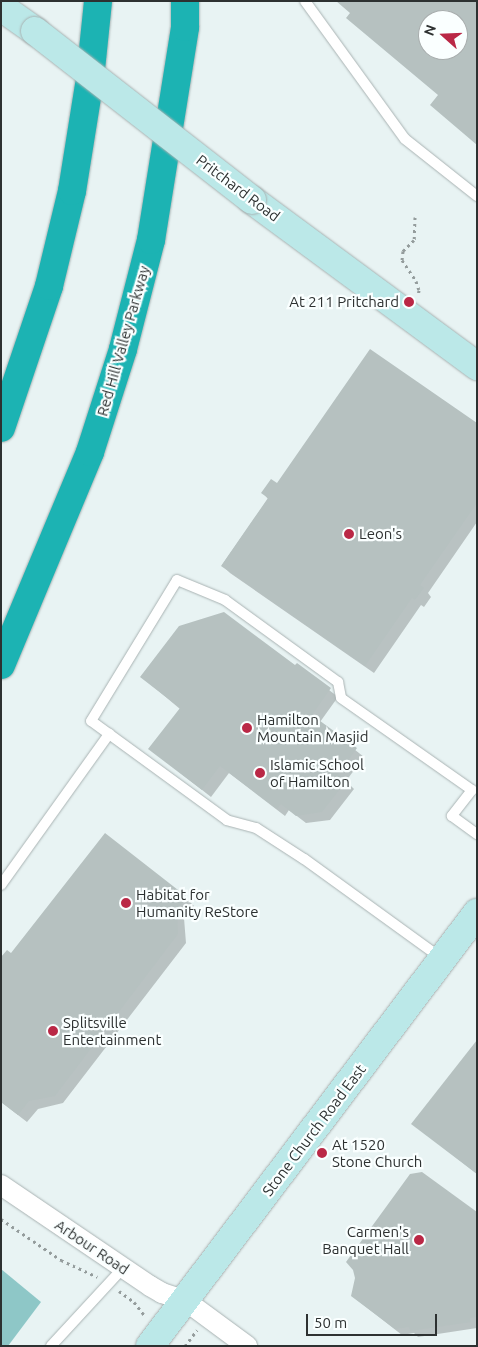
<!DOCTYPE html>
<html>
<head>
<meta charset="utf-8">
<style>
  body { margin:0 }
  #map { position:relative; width:478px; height:1347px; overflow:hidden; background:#e8f3f3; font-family:Ubuntu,sans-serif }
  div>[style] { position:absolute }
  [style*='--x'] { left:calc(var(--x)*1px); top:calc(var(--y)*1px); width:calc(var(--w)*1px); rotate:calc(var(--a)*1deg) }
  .forest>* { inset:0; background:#8ec7c7 }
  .shadow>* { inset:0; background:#0003 }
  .building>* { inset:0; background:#b6c1c0 }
  .path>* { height:3px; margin-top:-1.5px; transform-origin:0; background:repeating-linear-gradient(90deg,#949c9c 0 2.5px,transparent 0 6.5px) }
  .roads { filter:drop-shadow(0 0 1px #a9b3b3) drop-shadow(0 0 1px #a9b3b3) }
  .service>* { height:10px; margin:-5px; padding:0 5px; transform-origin:5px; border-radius:5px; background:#fff }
  .minor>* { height:20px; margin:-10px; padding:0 10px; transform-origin:10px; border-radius:10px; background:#fff }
  .secondary>* { height:28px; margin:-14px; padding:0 14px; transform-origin:14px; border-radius:14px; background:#bbe8e8 }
  .motorway>* { height:28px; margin:-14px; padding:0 14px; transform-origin:14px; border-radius:14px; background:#1cb3b3 }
  .bridges { filter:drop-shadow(0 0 1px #a9b3b3) drop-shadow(0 0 1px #a9b3b3) }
  .secondary-bridge>* { height:28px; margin:-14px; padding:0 14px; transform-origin:14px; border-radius:14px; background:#bbe8e8 }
  .dots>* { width:14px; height:14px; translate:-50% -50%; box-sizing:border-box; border:2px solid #faffff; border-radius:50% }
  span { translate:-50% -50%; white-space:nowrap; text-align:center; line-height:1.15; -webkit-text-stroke:4.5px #faffff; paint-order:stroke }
  .street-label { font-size:15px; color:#2d3131 }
  .poi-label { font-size:15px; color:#2d3131 }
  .right { translate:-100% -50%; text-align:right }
  .left { translate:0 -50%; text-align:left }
  .frame { position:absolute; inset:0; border:2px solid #2d3131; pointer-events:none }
  .north { position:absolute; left:418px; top:10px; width:50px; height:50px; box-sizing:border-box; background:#faffff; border:1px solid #a8adad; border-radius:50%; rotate:290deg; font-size:14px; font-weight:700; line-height:20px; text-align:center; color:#2d3131 }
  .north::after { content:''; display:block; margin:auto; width:18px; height:22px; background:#ba2846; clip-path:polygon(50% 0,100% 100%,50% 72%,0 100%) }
  .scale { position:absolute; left:306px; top:1314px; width:131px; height:22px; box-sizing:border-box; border:2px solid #2d3131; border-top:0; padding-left:6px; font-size:15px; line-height:18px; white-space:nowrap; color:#2d3131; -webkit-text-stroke:4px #faffff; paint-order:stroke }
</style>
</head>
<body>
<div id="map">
  <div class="forest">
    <i style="clip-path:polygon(1px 1269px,41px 1302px,8px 1346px,1px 1346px)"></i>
  </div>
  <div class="shadow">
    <i style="clip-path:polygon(477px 425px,477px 522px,428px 593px,431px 597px,424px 607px,421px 605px,374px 673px,230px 573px,222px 565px,268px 499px,263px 493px,278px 485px)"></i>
    <i style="clip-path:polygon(297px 665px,338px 697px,320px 722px,364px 757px,346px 781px,354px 789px,330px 820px,306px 823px,289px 810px,285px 816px,229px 773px,211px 797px,150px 749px,180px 709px,142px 677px,295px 667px)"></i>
    <i style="clip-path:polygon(186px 898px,194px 906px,184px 918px,186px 943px,63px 1103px,38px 1109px,27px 1122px,1px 1102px,11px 955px)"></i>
    <i style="clip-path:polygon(477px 1044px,477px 1174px,413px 1124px)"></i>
    <i style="clip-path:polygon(477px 1215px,477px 1328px,418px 1337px,414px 1333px,402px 1335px,352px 1296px)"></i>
  </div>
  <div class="building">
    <i style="clip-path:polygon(evenodd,336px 1px,477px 1px,477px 145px,430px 105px,438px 95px,346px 18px,350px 13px,336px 1px,428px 20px,458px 20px,458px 50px,428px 50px,428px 20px)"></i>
    <i style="clip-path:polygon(370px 349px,477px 423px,477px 503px,420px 585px,424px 588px,415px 600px,412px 598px,365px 666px,221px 566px,268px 498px,261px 493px,271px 479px,277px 483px)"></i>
    <i style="clip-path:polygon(224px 612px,295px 665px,297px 663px,331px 688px,312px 715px,357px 748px,338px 774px,347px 780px,322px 812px,296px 816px,281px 804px,277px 809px,220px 766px,202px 790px,148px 749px,180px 708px,140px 677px,179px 626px)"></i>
    <i style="clip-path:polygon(105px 833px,187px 897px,177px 910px,178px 934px,55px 1096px,29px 1101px,18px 1115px,1px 1102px,1px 957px,7px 950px,11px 953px)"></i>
    <i style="clip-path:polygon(477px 1040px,477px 1174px,411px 1124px)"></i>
    <i style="clip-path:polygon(422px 1172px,477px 1212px,477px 1317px,470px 1318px,471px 1322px,410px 1331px,409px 1327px,395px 1329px,351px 1296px,355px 1278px,353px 1270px,346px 1262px,410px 1174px)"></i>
  </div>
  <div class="path">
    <i style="--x:415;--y:217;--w:23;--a:92"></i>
    <i style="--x:414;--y:240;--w:16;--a:135"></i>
    <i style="--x:403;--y:251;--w:9;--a:96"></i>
    <i style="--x:402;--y:260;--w:25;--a:56"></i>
    <i style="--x:416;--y:281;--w:9;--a:72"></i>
    <i style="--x:419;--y:290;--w:6;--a:99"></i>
    <i style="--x:1;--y:1219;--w:73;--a:34.3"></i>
    <i style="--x:61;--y:1260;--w:40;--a:25"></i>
    <i style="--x:119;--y:1291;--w:19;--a:36"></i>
    <i style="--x:134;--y:1302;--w:18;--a:52"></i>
    <i style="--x:185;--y:1346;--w:20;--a:-53"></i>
  </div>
  <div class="roads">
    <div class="service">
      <i style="--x:305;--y:1;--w:170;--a:54.1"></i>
      <i style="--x:405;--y:139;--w:92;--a:38.4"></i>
      <i style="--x:1;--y:885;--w:186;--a:-54.4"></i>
      <i style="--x:441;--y:958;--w:169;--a:-144.1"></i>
      <i style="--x:304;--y:859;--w:57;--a:-147.1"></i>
      <i style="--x:256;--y:828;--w:30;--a:-165"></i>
      <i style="--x:227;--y:820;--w:168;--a:-143.9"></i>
      <i style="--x:91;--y:721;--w:165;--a:-58.6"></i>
      <i style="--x:177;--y:580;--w:52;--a:22.6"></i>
      <i style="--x:225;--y:600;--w:140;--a:36"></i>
      <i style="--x:338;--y:682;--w:16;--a:79"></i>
      <i style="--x:341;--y:698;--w:160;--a:35.1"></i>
      <i style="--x:472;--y:790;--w:33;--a:128"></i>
      <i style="--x:452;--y:816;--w:31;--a:36"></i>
      <i style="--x:51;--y:1346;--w:106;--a:-47.3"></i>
    </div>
    <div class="minor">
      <i style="--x:1;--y:1185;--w:180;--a:34.1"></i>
      <i style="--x:150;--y:1286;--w:14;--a:30"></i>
      <i style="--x:162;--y:1293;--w:25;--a:18"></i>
      <i style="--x:186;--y:1301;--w:76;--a:36.4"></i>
    </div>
    <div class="secondary">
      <i style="--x:1;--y:7;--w:42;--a:35.2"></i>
      <i style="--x:252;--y:200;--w:280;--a:36.4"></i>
      <i style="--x:150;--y:1346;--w:543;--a:-52.94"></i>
    </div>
    <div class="motorway">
      <i style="--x:1;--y:428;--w:150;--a:-71.3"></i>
      <i style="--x:49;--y:286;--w:98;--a:-76.4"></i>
      <i style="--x:72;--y:191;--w:113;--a:-80.9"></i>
      <i style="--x:90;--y:79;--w:78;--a:-84.1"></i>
      <i style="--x:1;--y:665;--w:231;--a:-67.3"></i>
      <i style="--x:90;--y:452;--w:108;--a:-72.2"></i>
      <i style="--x:123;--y:349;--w:113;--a:-75.6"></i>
      <i style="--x:151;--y:240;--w:216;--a:-80.9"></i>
      <i style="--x:185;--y:27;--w:26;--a:-90"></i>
    </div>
  </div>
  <div class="bridges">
    <div class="secondary-bridge">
      <i style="--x:35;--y:31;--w:275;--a:37.9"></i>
    </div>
  </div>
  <div class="dots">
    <i style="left:409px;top:302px;background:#ba2846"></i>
    <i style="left:349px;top:534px;background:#ba2846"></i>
    <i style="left:247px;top:728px;background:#ba2846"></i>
    <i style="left:260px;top:773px;background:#ba2846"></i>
    <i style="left:126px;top:903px;background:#ba2846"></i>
    <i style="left:53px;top:1031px;background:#ba2846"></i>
    <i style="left:322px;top:1153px;background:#ba2846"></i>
    <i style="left:419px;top:1240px;background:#ba2846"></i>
  </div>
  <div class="street-label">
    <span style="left:238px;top:188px;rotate:37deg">Pritchard Road</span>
    <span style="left:123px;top:341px;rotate:-74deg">Red Hill Valley Parkway</span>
    <span style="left:314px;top:1130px;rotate:-53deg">Stone Church Road East</span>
    <span style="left:92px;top:1247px;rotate:34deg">Arbour Road</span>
  </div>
  <div class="poi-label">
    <span class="right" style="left:399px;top:302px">At 211 Pritchard</span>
    <span class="left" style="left:359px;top:534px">Leon's</span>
    <span class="left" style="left:257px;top:728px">Hamilton<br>Mountain Masjid</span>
    <span class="left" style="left:270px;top:773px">Islamic School<br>of Hamilton</span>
    <span class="left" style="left:136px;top:903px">Habitat for<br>Humanity ReStore</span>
    <span class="left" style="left:63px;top:1031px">Splitsville<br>Entertainment</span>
    <span class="left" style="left:332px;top:1153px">At 1520<br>Stone Church</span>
    <span class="right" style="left:409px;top:1240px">Carmen's<br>Banquet Hall</span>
  </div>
  <div class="frame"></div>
  <div class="north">N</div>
  <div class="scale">50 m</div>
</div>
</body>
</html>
